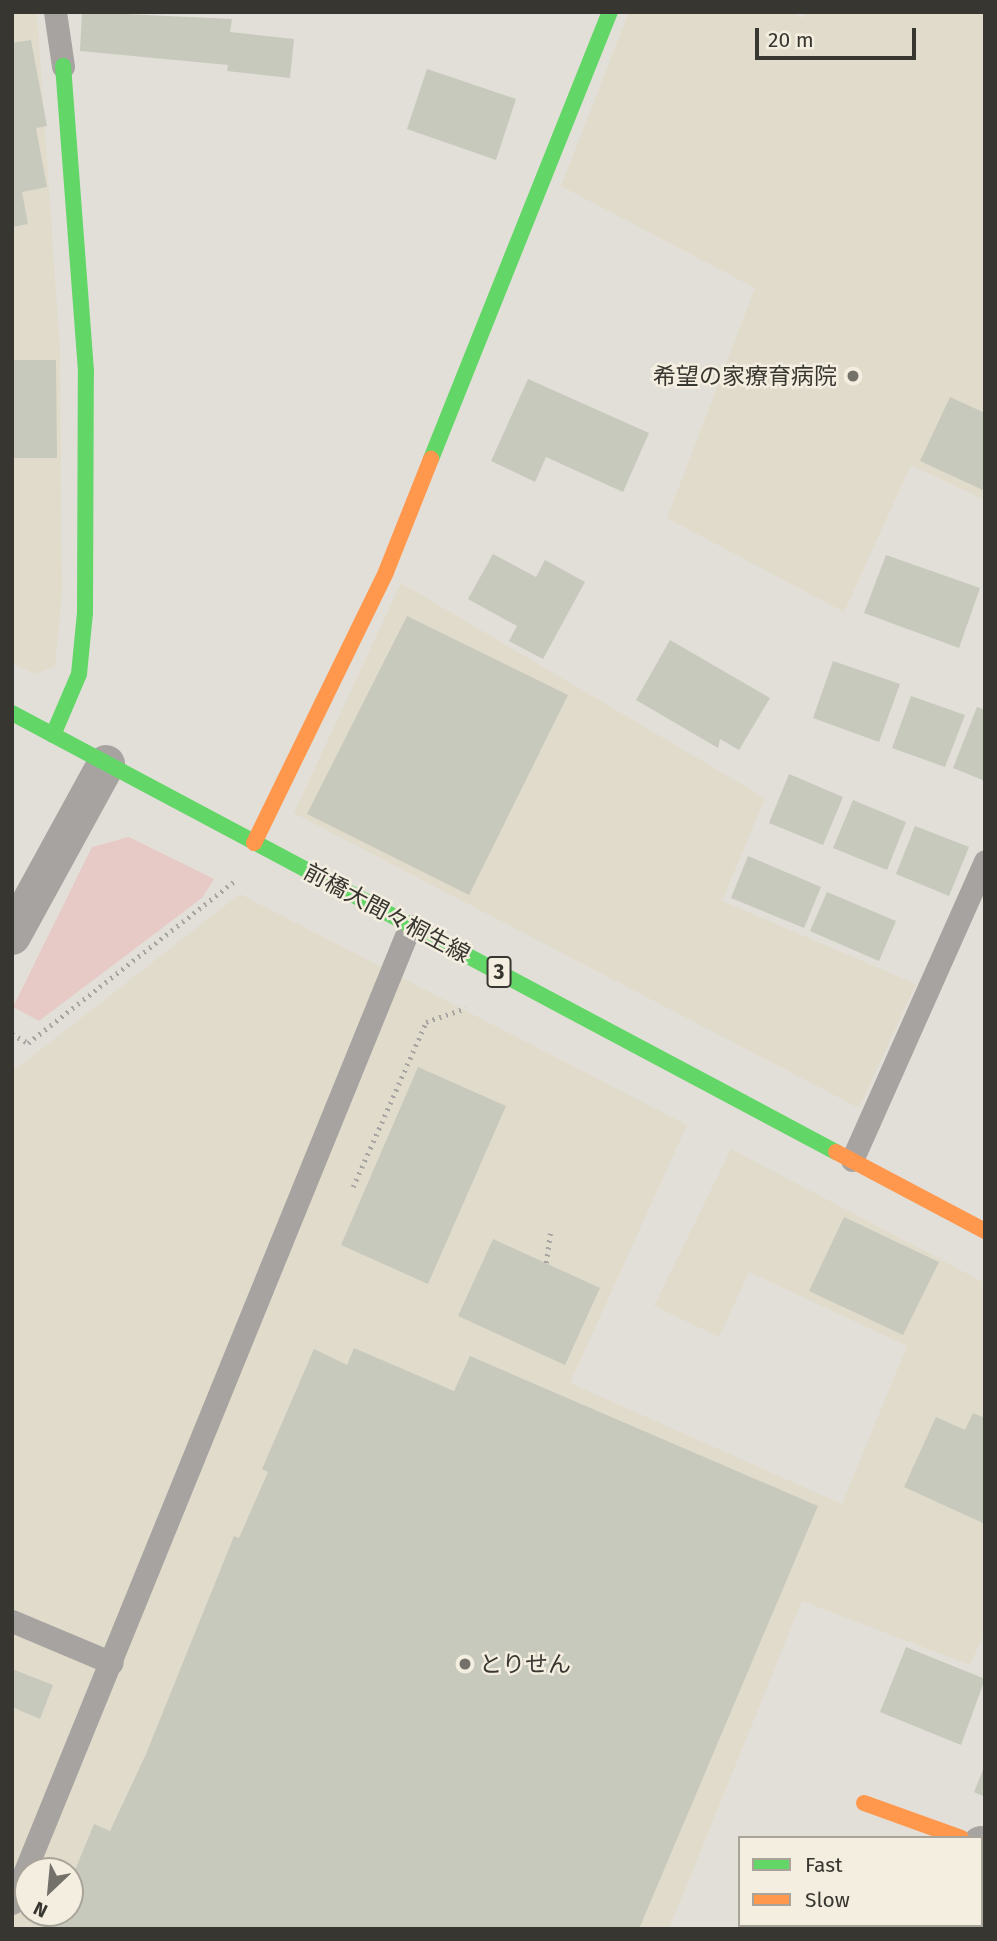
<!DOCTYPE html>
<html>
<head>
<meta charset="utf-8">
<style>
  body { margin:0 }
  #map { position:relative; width:997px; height:1941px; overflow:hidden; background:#e2dfd8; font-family:"Fira Sans","Noto Sans JP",sans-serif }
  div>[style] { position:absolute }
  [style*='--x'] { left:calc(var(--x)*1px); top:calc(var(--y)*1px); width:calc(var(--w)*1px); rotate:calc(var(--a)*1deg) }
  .built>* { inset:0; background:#e1dbcb }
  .green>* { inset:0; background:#e7cac6 }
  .building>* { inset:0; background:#c7c9bd }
  .path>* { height:4.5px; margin-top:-2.25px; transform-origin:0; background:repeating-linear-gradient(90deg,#a6a5a2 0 2px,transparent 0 7px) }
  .lane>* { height:23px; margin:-11.5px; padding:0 11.5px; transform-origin:11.5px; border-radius:11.5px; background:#a6a3a1 }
  .street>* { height:38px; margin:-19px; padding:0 19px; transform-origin:19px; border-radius:19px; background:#a6a3a1 }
  .fast>* { height:16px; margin:-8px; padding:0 8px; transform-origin:8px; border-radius:8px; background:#63d668 }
  .slow>* { height:16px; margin:-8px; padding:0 8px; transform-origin:8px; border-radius:8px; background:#ff974d }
  .dots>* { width:19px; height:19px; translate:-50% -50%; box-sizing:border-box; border:4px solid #f4eee0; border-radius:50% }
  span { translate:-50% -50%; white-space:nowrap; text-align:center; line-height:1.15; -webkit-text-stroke:5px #f4eee0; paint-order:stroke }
  .shield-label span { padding:2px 5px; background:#f4eee0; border:2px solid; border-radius:5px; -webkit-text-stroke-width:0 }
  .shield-label { font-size:21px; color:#383630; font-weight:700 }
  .poi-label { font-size:23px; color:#383630 }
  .right { translate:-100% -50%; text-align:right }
  .left { translate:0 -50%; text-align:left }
  .street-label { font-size:23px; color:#383630 }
  .frame { position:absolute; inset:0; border:14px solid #383630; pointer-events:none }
  .legend { position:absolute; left:738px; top:1836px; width:245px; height:91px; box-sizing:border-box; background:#f4eee0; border:2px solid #a9a49a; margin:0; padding:9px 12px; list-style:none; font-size:21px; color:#383630 }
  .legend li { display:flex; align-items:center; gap:14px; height:35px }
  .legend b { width:35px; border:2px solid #a9a49a }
  .north { position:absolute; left:14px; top:1857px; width:70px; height:70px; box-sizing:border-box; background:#f4eee0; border:2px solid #a9a49a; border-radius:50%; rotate:206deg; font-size:19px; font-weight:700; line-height:28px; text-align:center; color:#383630 }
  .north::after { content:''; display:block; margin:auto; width:24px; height:32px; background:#74716b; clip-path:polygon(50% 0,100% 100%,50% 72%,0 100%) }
  .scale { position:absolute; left:755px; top:28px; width:161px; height:32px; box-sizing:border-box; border:4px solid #383630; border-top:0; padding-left:9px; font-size:21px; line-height:24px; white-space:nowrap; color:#383630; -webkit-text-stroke:5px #f4eee0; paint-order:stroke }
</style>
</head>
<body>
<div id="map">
  <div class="built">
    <i style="clip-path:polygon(12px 12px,37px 12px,60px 352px,62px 595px,55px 666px,34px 674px,12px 663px)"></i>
    <i style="clip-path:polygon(629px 12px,789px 12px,803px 18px,807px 12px,985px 12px,985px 500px,911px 465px,844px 612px,667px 518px,755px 288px,561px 186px)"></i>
    <i style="clip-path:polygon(401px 583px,765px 798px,722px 901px,916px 984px,859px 1108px,294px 813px)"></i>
    <i style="clip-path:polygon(evenodd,240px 894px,687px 1125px,570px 1383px,842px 1504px,907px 1346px,749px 1272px,719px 1337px,654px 1306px,731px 1149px,985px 1283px,985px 1632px,970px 1665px,802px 1601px,669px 1929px,12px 1929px,12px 1065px,17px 1068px,240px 894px,28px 1871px,70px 1871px,70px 1913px,28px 1913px,28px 1871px)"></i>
  </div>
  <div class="green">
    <i style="clip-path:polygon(129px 837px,214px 879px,202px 898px,39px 1021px,13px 1007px,92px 847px)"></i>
  </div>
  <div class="building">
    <i style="clip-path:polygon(82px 12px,232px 19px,230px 32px,294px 39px,290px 78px,227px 71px,228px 65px,80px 51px)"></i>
    <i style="clip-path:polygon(31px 40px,47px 126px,36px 128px,47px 187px,22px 192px,28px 224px,12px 227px,12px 43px)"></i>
    <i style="clip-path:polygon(427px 69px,516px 99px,496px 160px,407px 129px)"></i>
    <i style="clip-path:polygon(12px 360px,56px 360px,57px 458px,12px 458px)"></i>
    <i style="clip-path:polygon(528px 379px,649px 433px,623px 492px,546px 457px,535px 482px,491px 461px)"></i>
    <i style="clip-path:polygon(950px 397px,985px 413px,985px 491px,920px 461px)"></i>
    <i style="clip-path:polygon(493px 554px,536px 577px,545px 560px,585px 582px,543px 659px,509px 641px,517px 626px,468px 599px)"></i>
    <i style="clip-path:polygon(886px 555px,980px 588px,959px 648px,864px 613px)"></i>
    <i style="clip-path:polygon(407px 616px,568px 695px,469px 895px,307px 814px)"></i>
    <i style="clip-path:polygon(670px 640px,770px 698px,739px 750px,720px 739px,718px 748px,636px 700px)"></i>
    <i style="clip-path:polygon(833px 661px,900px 684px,879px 742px,813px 718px)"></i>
    <i style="clip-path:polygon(911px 696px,965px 715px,945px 767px,892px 748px)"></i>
    <i style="clip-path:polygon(977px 707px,985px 710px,985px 781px,953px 768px)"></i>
    <i style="clip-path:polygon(789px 774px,843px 797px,823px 845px,769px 823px)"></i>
    <i style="clip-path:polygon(853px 800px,906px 822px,887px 870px,833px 848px)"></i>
    <i style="clip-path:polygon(915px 826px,969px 847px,949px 896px,896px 874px)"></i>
    <i style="clip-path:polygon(748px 856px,821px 887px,804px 928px,731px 898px)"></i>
    <i style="clip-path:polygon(827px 892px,896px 921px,879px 961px,810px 931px)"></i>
    <i style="clip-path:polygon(418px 1067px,506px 1106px,428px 1284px,341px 1245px)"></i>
    <i style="clip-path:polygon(844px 1217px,939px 1262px,903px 1335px,809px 1291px)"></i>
    <i style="clip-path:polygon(493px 1239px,600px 1288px,565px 1365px,458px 1316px)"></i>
    <i style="clip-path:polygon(354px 1348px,454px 1391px,470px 1356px,818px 1506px,639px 1929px,50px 1929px,57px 1913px,70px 1913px,70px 1882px,94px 1824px,110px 1831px,146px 1754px,234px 1536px,239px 1538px,268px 1472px,262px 1469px,314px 1349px,347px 1365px)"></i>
    <i style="clip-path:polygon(973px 1413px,985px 1418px,985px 1524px,904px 1487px,936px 1417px,965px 1430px)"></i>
    <i style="clip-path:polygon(906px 1647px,985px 1679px,961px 1745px,880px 1712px)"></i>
    <i style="clip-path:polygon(12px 1669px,53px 1685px,40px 1719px,12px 1707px)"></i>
    <i style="clip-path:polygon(985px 1765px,985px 1797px,974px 1792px)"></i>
  </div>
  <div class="path">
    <i style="--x:12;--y:1034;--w:18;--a:29"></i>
    <i style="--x:28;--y:1043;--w:261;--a:-38.1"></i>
    <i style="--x:353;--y:1187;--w:180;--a:-66.1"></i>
    <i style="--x:426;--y:1022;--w:42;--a:-19.3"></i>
    <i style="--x:546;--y:1263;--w:30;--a:-82"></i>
  </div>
  <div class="lane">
    <i style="--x:55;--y:12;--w:55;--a:81.6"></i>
    <i style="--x:852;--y:1160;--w:327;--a:-66"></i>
    <i style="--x:12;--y:1621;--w:108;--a:22.8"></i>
    <i style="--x:12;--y:1903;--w:1055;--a:-67.84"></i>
  </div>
  <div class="street">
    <i style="--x:12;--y:936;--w:196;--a:-61.3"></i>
    <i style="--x:981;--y:1845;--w:4;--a:14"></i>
  </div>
  <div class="fast">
    <i style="--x:431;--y:459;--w:482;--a:-68.2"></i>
    <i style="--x:12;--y:713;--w:934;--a:28.05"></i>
    <i style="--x:53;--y:735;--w:66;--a:-66.9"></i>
    <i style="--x:79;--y:674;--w:61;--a:-84.4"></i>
    <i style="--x:85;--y:613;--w:242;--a:-89.8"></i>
    <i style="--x:86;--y:371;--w:306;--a:-94.3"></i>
  </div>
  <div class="slow">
    <i style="--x:254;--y:843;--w:301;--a:-64"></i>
    <i style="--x:386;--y:572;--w:122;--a:-68.3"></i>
    <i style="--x:836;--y:1152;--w:169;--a:27.9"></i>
    <i style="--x:864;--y:1803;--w:103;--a:19.8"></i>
  </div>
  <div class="dots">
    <i style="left:853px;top:376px;background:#74716b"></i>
    <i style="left:465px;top:1664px;background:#74716b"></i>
  </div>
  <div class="shield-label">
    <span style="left:499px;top:972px">3</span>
  </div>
  <div class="poi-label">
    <span class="right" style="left:837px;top:376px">希望の家療育病院</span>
    <span class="left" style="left:479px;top:1664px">とりせん</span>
  </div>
  <div class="street-label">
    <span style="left:387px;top:913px;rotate:28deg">前橋大間々桐生線</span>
  </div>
  <div class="frame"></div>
  <ul class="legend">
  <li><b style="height:9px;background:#63d668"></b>Fast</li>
  <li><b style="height:9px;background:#ff974d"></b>Slow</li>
  </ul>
  <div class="north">N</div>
  <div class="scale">20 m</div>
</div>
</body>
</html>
